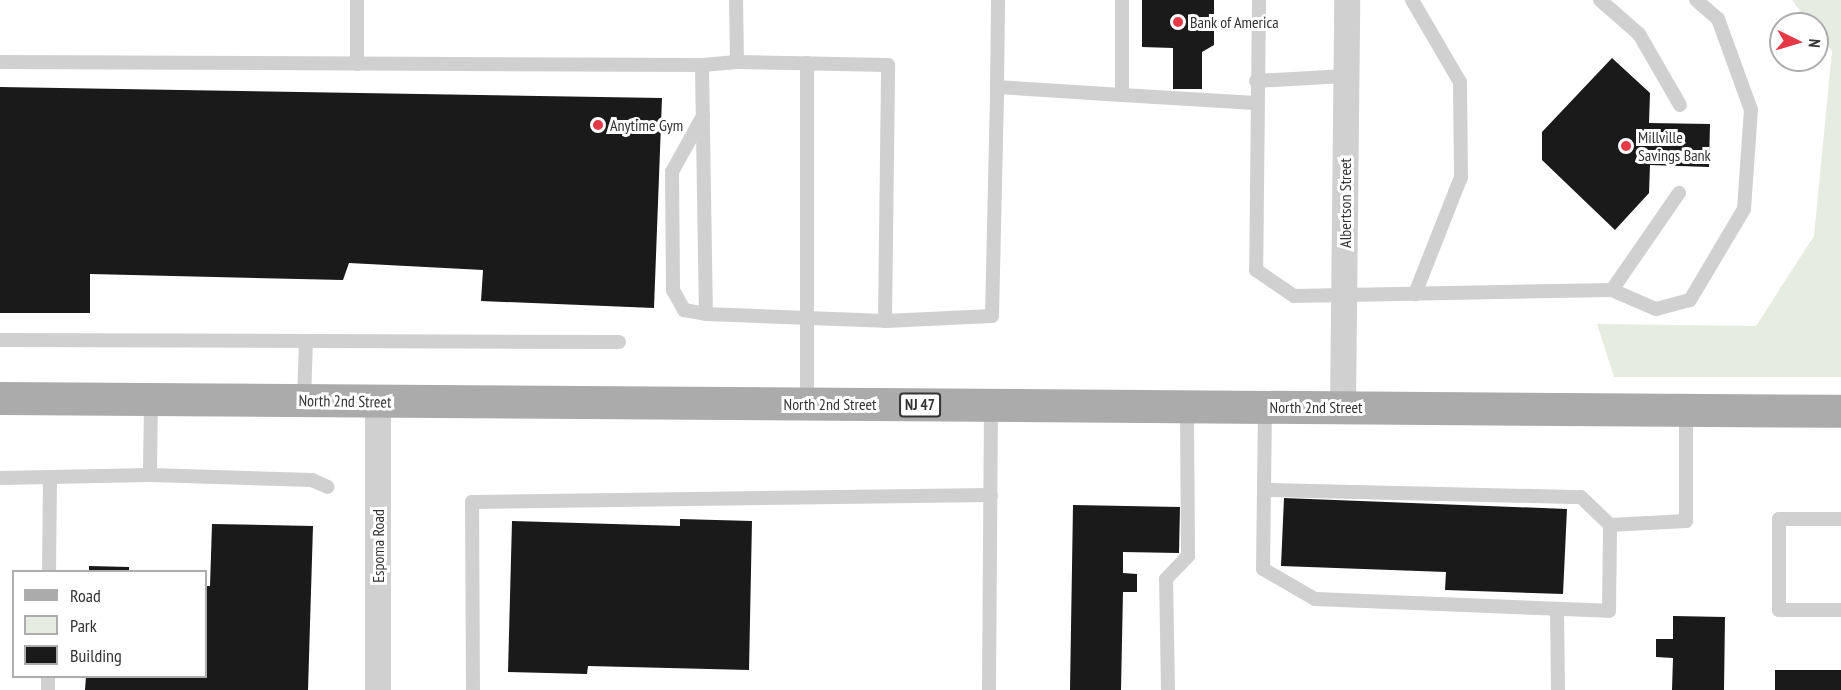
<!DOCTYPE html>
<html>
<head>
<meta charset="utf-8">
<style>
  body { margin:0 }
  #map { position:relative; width:1841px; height:690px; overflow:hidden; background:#fff; font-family:"PT Sans Narrow",sans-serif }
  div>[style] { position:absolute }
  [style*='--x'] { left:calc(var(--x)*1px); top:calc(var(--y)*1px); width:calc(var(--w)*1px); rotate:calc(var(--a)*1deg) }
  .green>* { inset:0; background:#e6ecdf }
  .building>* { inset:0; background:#1a1a1a }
  .lane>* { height:14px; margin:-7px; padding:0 7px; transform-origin:7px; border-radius:7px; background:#d0d0d0 }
  .street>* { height:26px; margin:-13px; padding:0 13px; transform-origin:13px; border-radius:13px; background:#d0d0d0 }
  .primary>* { height:33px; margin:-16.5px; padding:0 16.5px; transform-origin:16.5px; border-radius:16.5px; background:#ababab }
  .dots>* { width:16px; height:16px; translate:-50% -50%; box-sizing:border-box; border:3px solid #fff; border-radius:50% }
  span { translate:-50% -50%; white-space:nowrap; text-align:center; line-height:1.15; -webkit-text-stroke:6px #fff; paint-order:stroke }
  .shield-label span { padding:2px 4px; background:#fff; border:2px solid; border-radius:4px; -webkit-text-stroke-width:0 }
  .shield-label { font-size:15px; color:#333; font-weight:700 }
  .poi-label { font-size:16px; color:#333 }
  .left { translate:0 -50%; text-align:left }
  .street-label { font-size:16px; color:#333 }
  .legend { position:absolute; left:12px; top:570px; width:195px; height:108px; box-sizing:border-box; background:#fff; border:2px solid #adadad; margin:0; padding:8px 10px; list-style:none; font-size:18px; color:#333 }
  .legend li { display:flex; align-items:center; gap:12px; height:30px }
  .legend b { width:30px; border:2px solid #adadad }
  .north { position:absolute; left:1769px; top:12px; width:60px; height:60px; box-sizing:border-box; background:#fff; border:2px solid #adadad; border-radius:50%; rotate:95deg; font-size:16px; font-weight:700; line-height:24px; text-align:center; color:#333 }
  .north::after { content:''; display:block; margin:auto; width:21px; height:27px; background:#e63946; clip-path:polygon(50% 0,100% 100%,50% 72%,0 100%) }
</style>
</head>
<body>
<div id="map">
  <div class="green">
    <i style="clip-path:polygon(1792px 0,1841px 0,1841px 377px,1614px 377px,1597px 324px,1756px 326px,1814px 236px,1832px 51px,1817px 32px,1817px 24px,1810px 24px)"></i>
  </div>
  <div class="building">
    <i style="clip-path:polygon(1142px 0,1214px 0,1214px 45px,1202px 52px,1202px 89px,1173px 89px,1173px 48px,1142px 47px)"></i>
    <i style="clip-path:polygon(1612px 58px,1650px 93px,1649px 123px,1710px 124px,1709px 167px,1650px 165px,1649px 193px,1615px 230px,1542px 160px,1542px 132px)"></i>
    <i style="clip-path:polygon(0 87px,662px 98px,654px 308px,481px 301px,483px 270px,349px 263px,343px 280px,90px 274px,90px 313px,0 313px)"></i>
    <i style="clip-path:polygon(1284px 498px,1567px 509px,1563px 594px,1445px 590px,1446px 572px,1281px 566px)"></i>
    <i style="clip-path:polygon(1073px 505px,1180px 507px,1179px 553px,1123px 552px,1123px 573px,1137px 574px,1137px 592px,1123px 592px,1121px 690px,1070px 690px)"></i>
    <i style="clip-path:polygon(680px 519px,752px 521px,749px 670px,588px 666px,587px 674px,508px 672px,512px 521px,680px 526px)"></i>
    <i style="clip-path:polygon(212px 524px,313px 526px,308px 690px,85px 690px,86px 676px,206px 676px,206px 586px,210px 586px)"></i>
    <i style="clip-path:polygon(89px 566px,129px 567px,129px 572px,89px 572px)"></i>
    <i style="clip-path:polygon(1673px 616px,1725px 617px,1724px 690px,1672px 690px,1673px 658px,1656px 657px,1656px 639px,1673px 639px)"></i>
    <i style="clip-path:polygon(1775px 670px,1841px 670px,1841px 690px,1775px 690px)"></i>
  </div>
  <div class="lane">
    <i style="--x:357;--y:0;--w:64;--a:90"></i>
    <i style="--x:1122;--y:0;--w:95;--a:90"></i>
    <i style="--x:1122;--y:95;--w:134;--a:3.4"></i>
    <i style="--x:1259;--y:0;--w:270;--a:90.6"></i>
    <i style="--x:1256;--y:270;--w:46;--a:34.4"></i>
    <i style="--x:1294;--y:296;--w:318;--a:-1.1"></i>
    <i style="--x:1612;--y:290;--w:48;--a:23.4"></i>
    <i style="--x:1656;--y:309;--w:35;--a:-15"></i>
    <i style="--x:1690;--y:300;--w:106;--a:-59.3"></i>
    <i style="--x:1744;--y:209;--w:99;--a:-86"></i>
    <i style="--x:1751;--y:110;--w:97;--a:-109.9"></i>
    <i style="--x:1718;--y:19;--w:29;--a:-139"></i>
    <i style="--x:1412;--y:0;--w:95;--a:59.7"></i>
    <i style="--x:1460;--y:82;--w:95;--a:89.4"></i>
    <i style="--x:1461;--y:177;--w:126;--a:111.5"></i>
    <i style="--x:1600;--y:0;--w:52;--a:41.1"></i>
    <i style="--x:1639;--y:34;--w:82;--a:60"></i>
    <i style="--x:0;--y:62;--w:702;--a:0.24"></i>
    <i style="--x:702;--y:65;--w:35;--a:-5"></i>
    <i style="--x:807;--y:63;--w:341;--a:90"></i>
    <i style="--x:702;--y:65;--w:249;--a:89.1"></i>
    <i style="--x:1256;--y:81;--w:90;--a:-3.2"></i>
    <i style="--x:997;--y:87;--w:87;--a:-89.3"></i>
    <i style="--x:703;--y:116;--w:64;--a:119"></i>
    <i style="--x:672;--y:172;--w:118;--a:89.5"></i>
    <i style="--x:673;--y:290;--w:23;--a:61"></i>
    <i style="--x:684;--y:310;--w:22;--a:10"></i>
    <i style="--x:706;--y:314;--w:179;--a:2.2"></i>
    <i style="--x:885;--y:321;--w:256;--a:-89.3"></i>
    <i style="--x:888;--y:65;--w:151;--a:-178.9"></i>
    <i style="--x:737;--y:62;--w:62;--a:-90.9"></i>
    <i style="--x:1612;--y:290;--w:118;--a:-55.4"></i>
    <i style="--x:885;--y:321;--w:107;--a:-2.7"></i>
    <i style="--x:992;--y:316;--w:229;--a:-88.7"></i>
    <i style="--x:997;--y:87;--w:125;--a:3.7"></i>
    <i style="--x:0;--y:340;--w:619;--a:0.19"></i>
    <i style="--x:151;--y:400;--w:75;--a:90.8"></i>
    <i style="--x:150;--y:475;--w:162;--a:1.8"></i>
    <i style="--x:312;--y:480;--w:17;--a:24"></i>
    <i style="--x:304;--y:400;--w:59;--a:-88.1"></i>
    <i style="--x:1265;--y:407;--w:162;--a:90.7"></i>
    <i style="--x:1263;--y:569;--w:60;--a:30"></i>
    <i style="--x:1315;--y:599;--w:294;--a:2.3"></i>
    <i style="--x:1609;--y:611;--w:86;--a:-89.3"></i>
    <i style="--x:1610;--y:525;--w:76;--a:-3"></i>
    <i style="--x:1686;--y:521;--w:111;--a:-90"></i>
    <i style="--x:0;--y:478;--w:150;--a:-1.1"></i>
    <i style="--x:1266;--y:490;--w:315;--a:1.3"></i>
    <i style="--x:1581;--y:497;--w:40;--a:44"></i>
    <i style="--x:1841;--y:519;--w:62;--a:180"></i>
    <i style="--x:1779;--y:519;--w:91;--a:90"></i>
    <i style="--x:1779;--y:610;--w:62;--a:0"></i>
    <i style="--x:49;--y:572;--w:95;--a:-89.4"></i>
    <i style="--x:1557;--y:609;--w:81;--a:89.3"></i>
    <i style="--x:48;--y:690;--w:14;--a:-90"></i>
    <i style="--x:473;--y:690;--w:188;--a:-90.3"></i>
    <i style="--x:472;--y:502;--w:519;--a:-0.77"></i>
    <i style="--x:989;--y:690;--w:285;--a:-89.6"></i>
    <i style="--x:1168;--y:690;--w:111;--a:-91"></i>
    <i style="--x:1166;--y:579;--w:32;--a:-46"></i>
    <i style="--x:1188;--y:556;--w:150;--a:-90.4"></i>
  </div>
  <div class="street">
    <i style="--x:378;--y:402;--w:288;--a:90"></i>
    <i style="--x:1343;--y:407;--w:407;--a:-89.4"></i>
  </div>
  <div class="primary">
    <i style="--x:0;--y:398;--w:1841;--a:0.4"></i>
  </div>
  <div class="dots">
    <i style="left:1178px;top:22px;background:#e63946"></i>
    <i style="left:598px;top:125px;background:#e63946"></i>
    <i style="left:1626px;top:146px;background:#e63946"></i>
  </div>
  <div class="shield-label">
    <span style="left:920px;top:405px">NJ 47</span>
  </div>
  <div class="poi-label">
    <span class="left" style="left:1190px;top:22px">Bank of America</span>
    <span class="left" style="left:610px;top:125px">Anytime Gym</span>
    <span class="left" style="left:1638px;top:146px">Millville<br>Savings Bank</span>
  </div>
  <div class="street-label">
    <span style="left:1345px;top:203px;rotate:-90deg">Albertson Street</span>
    <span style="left:345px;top:401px;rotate:1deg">North 2nd Street</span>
    <span style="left:830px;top:404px">North 2nd Street</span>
    <span style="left:1316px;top:407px">North 2nd Street</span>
    <span style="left:378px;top:546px;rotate:-90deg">Espoma Road</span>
  </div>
  <ul class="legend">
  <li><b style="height:8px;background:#ababab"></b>Road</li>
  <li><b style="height:16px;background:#e6ecdf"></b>Park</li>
  <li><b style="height:16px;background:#1a1a1a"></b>Building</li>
  </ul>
  <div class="north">N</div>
</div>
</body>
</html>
